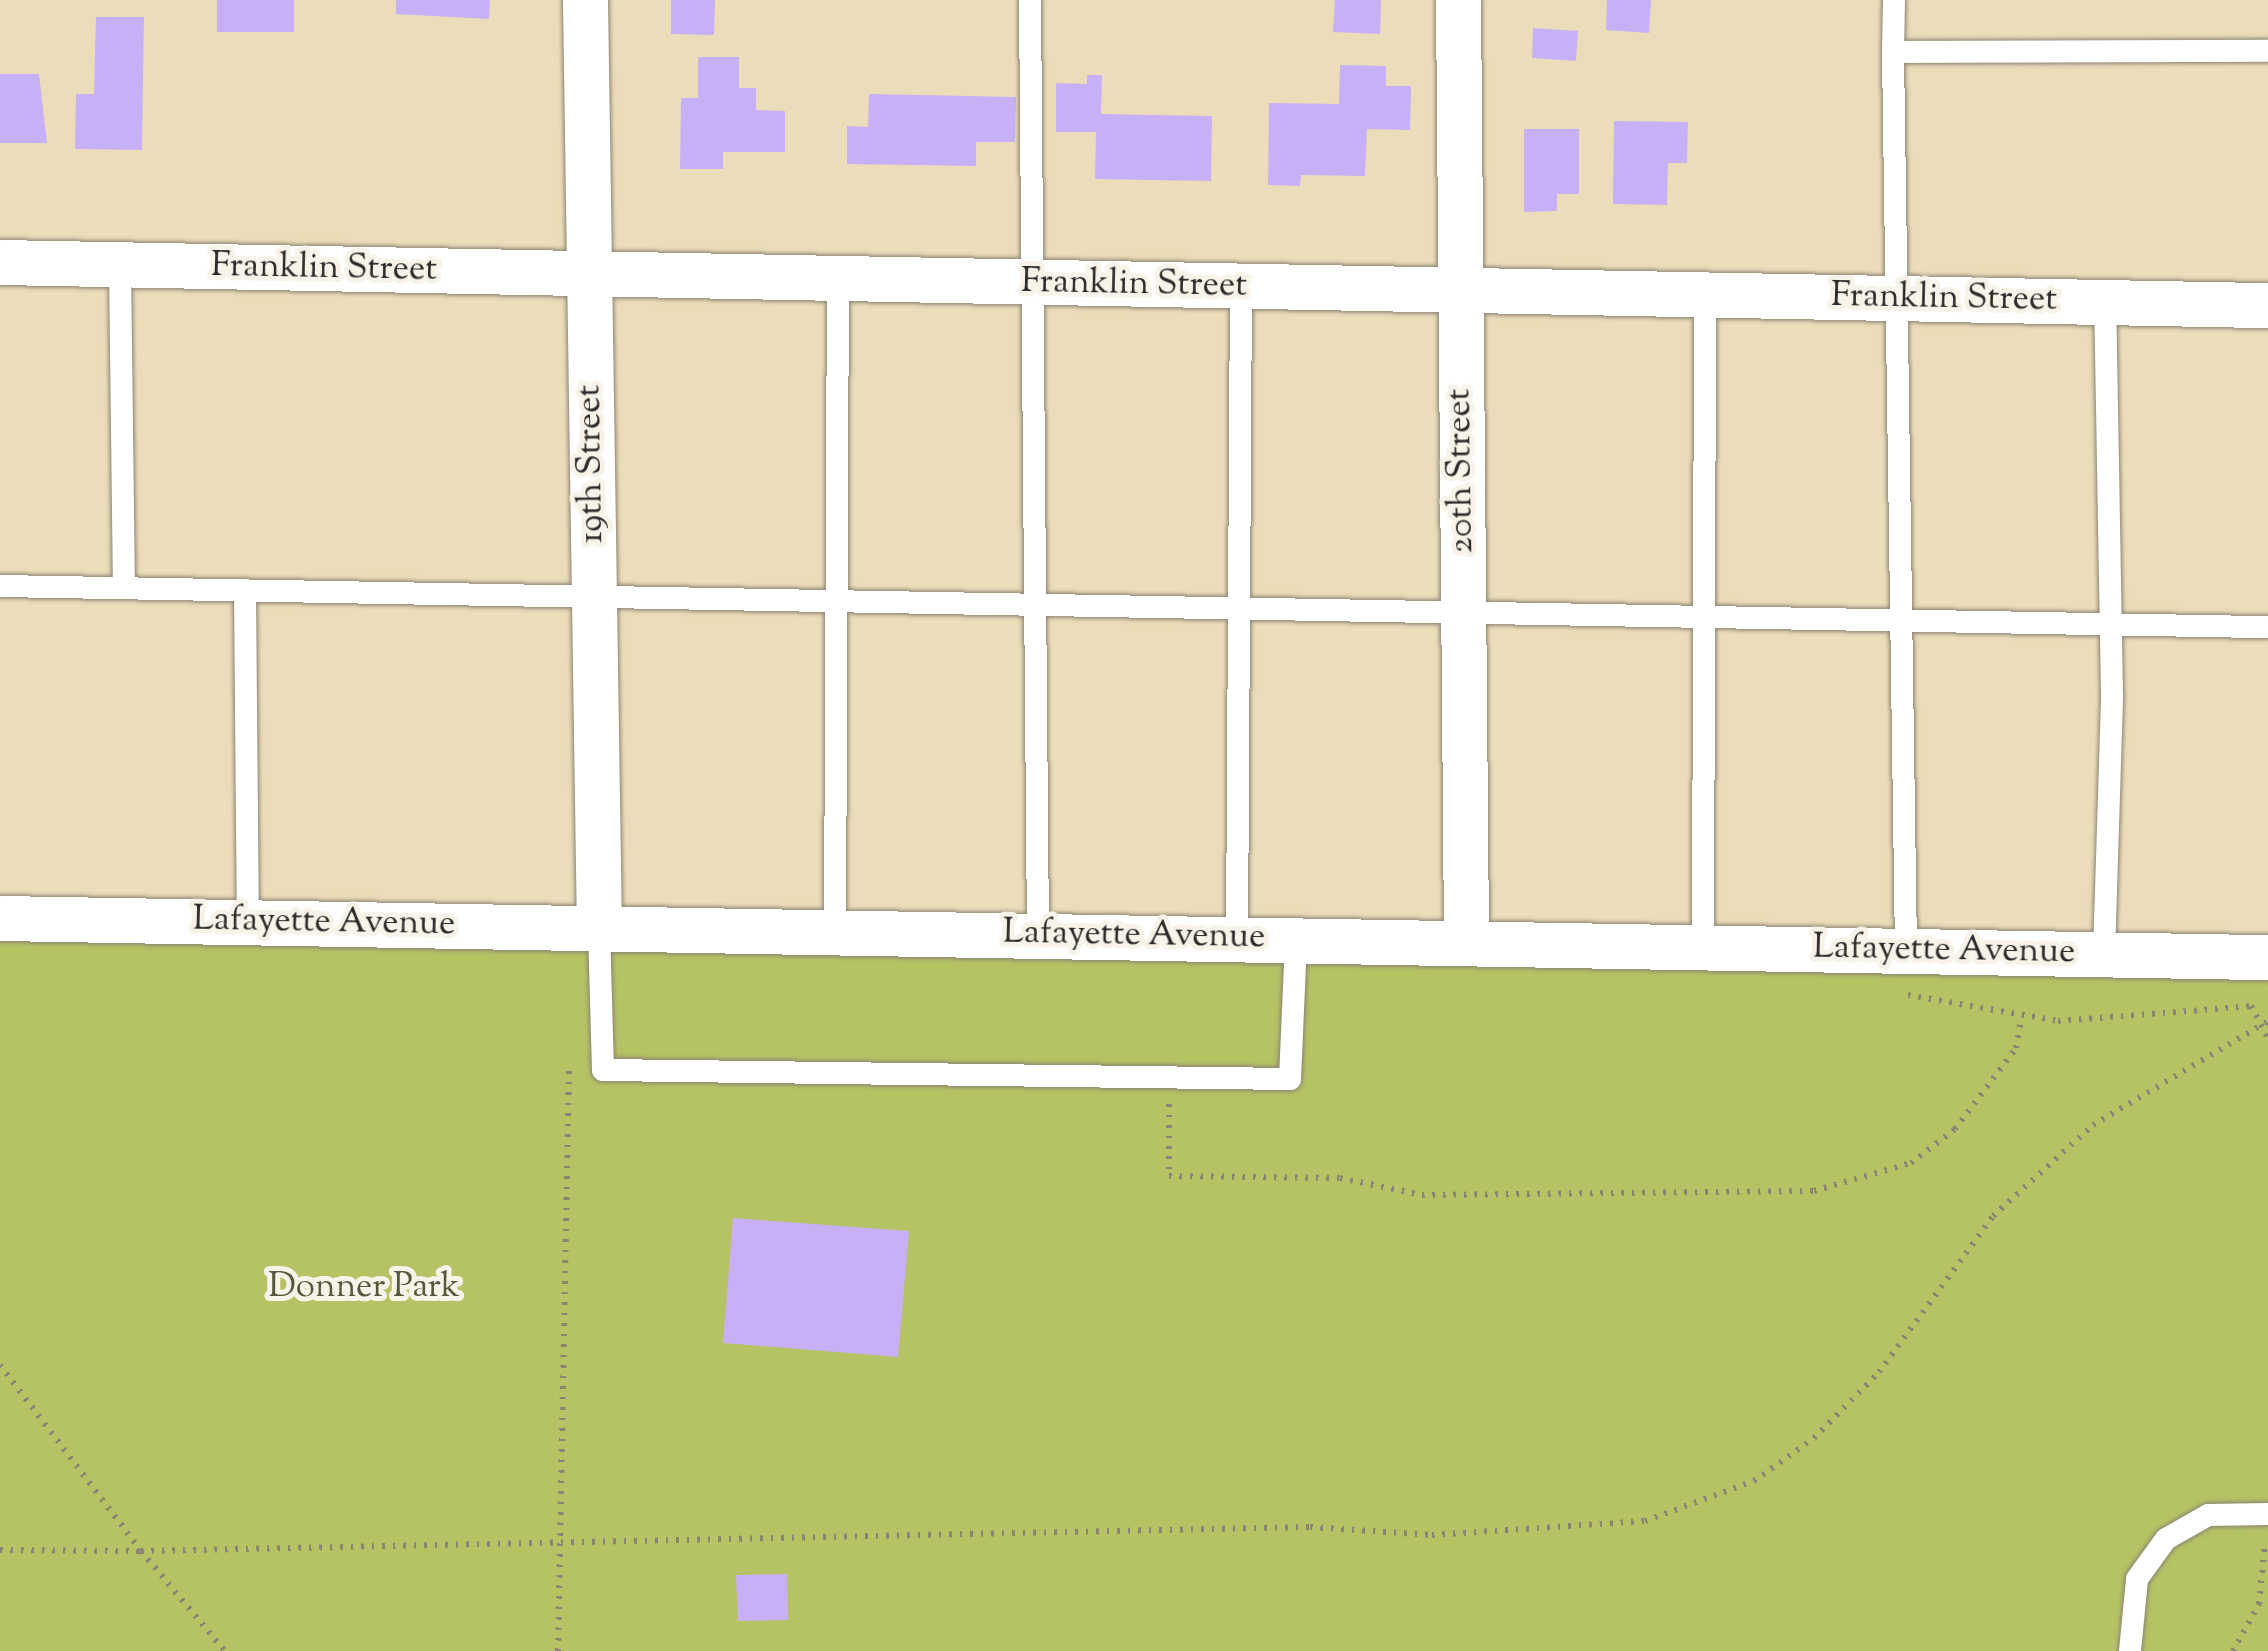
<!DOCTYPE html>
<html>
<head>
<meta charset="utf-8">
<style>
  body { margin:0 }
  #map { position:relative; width:2268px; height:1651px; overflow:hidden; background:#ecddba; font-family:"Sorts Mill Goudy",serif }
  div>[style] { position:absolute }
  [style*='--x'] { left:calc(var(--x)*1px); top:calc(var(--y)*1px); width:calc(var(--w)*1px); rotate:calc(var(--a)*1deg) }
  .green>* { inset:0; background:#b5c365 }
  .building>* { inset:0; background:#c8b0f6 }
  .path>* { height:6px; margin-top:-3px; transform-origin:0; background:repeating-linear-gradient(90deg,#8c8472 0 2.5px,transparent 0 10.5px) }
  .roads { filter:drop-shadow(0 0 2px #8c8472) drop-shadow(0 0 2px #8c8472) }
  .lane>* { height:22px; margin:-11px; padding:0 11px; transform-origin:11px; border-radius:11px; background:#fff }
  .street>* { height:45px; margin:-22.5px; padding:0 22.5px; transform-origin:22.5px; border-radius:22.5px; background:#fff }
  span { translate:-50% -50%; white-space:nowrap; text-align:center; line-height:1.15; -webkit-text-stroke:10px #f7f3e8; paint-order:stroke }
  .street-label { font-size:35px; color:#2b2b2b }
  .park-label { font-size:35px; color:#54593c }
</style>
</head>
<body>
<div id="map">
  <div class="green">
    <i style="clip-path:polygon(0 918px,2268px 957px,2268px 1651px,0 1651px)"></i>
  </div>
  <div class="building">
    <i style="clip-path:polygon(217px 0,294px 0,294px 32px,217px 32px)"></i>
    <i style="clip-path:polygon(396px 0,490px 0,489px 19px,396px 14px)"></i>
    <i style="clip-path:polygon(671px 0,715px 0,714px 35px,671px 34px)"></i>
    <i style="clip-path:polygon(1335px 0,1381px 0,1380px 34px,1333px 32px)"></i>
    <i style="clip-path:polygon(1607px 0,1651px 0,1649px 33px,1606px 30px)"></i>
    <i style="clip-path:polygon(96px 17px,144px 17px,142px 150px,75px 149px,76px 94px,94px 94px)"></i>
    <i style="clip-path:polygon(1533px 28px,1578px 31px,1576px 61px,1532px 58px)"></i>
    <i style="clip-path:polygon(698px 57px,739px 57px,739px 88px,756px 88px,756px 110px,785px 111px,785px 152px,723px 152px,723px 169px,680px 169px,681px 98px,698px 98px)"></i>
    <i style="clip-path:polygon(1340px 65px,1386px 66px,1386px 86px,1411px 86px,1410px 130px,1367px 129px,1365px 176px,1301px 175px,1300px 186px,1268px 185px,1269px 103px,1339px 104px)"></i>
    <i style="clip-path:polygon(0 74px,39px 74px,47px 143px,0 143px)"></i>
    <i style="clip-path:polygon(1087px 75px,1102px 75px,1101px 114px,1212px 116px,1211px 181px,1095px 179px,1096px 132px,1056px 132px,1056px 83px,1087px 84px)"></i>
    <i style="clip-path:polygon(869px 94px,1016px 97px,1015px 142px,976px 142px,976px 166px,847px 164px,847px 126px,868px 127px)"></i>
    <i style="clip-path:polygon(1614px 121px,1688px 122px,1687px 163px,1668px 163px,1667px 205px,1613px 204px)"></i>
    <i style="clip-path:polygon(1524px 129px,1579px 129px,1579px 194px,1557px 194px,1557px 211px,1524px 212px)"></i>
    <i style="clip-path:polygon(733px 1218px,909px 1231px,898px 1357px,723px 1343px)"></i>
    <i style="clip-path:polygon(787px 1574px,788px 1620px,738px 1621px,736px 1575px)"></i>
  </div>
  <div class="path">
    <i style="--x:1908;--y:995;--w:152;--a:9.8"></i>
    <i style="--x:2058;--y:1021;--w:194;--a:-4.4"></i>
    <i style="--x:2251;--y:1006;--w:36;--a:62"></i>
    <i style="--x:1169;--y:1104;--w:72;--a:90"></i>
    <i style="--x:1169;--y:1176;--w:171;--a:0.7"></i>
    <i style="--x:1340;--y:1178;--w:84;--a:11.7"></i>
    <i style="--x:1422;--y:1195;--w:392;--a:-0.6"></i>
    <i style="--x:1814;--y:1191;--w:101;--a:-16.1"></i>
    <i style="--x:1911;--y:1163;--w:56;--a:-37.7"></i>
    <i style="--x:1955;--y:1129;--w:101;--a:-53"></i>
    <i style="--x:2016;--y:1048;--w:28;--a:-80"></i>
    <i style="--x:0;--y:1365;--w:233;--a:52.8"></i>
    <i style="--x:141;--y:1551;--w:1169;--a:-1.18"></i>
    <i style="--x:1310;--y:1527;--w:122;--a:3.8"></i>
    <i style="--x:1432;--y:1535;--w:213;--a:-3.8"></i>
    <i style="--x:1645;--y:1521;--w:116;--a:-20.2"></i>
    <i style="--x:1754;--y:1481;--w:74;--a:-35.6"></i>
    <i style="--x:1814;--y:1438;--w:93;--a:-45.4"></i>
    <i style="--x:1879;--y:1372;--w:193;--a:-53.8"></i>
    <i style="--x:1993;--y:1216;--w:135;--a:-42.3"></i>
    <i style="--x:2093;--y:1125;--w:204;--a:-30.7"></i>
    <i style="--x:0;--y:1550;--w:141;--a:0.4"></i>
    <i style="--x:141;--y:1551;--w:131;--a:50"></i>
    <i style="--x:558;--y:1651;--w:583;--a:-88.92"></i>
    <i style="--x:2233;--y:1651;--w:54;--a:-61"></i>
    <i style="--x:2259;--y:1604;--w:61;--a:-84.4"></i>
  </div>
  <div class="roads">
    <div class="lane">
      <i style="--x:1030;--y:0;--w:935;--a:89.51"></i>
      <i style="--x:1893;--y:52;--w:52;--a:-88.9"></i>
      <i style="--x:120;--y:265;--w:323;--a:89.3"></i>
      <i style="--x:0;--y:586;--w:2268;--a:1.04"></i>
      <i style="--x:245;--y:591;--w:331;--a:89.5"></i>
      <i style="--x:599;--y:928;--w:142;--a:88.4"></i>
      <i style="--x:603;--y:1070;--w:687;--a:0.75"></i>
      <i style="--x:1290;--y:1079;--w:140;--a:-87.5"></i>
      <i style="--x:835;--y:931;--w:651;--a:-89.74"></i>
      <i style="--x:1237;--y:938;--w:651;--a:-89.65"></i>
      <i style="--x:1703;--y:946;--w:651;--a:-89.82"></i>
      <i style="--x:1906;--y:950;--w:898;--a:-90.83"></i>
      <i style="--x:1893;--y:52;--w:375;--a:-0.2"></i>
      <i style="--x:2104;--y:954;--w:260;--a:-88.2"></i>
      <i style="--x:2112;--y:694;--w:392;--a:-91"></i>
      <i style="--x:2130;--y:1651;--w:72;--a:-84.4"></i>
      <i style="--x:2137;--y:1579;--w:49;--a:-54.1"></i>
      <i style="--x:2166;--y:1539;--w:48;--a:-29.7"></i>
      <i style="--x:2208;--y:1515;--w:60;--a:-1"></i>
    </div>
    <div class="street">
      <i style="--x:585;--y:0;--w:928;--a:89.14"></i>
      <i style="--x:1458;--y:0;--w:942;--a:89.51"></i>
      <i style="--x:0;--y:262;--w:2268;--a:1.09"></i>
      <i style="--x:0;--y:918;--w:2268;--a:0.99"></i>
    </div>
  </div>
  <div class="street-label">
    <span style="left:324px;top:269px;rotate:1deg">Franklin Street</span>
    <span style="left:1134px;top:285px;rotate:1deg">Franklin Street</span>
    <span style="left:1944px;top:299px;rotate:1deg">Franklin Street</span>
    <span style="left:592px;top:464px;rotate:-91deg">19th Street</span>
    <span style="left:1462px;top:471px;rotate:-91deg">20th Street</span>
    <span style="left:324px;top:923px;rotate:1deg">Lafayette Avenue</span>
    <span style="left:1134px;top:936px;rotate:1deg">Lafayette Avenue</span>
    <span style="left:1944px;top:951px;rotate:1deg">Lafayette Avenue</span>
  </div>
  <div class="park-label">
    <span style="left:364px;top:1288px">Donner Park</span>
  </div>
</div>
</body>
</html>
